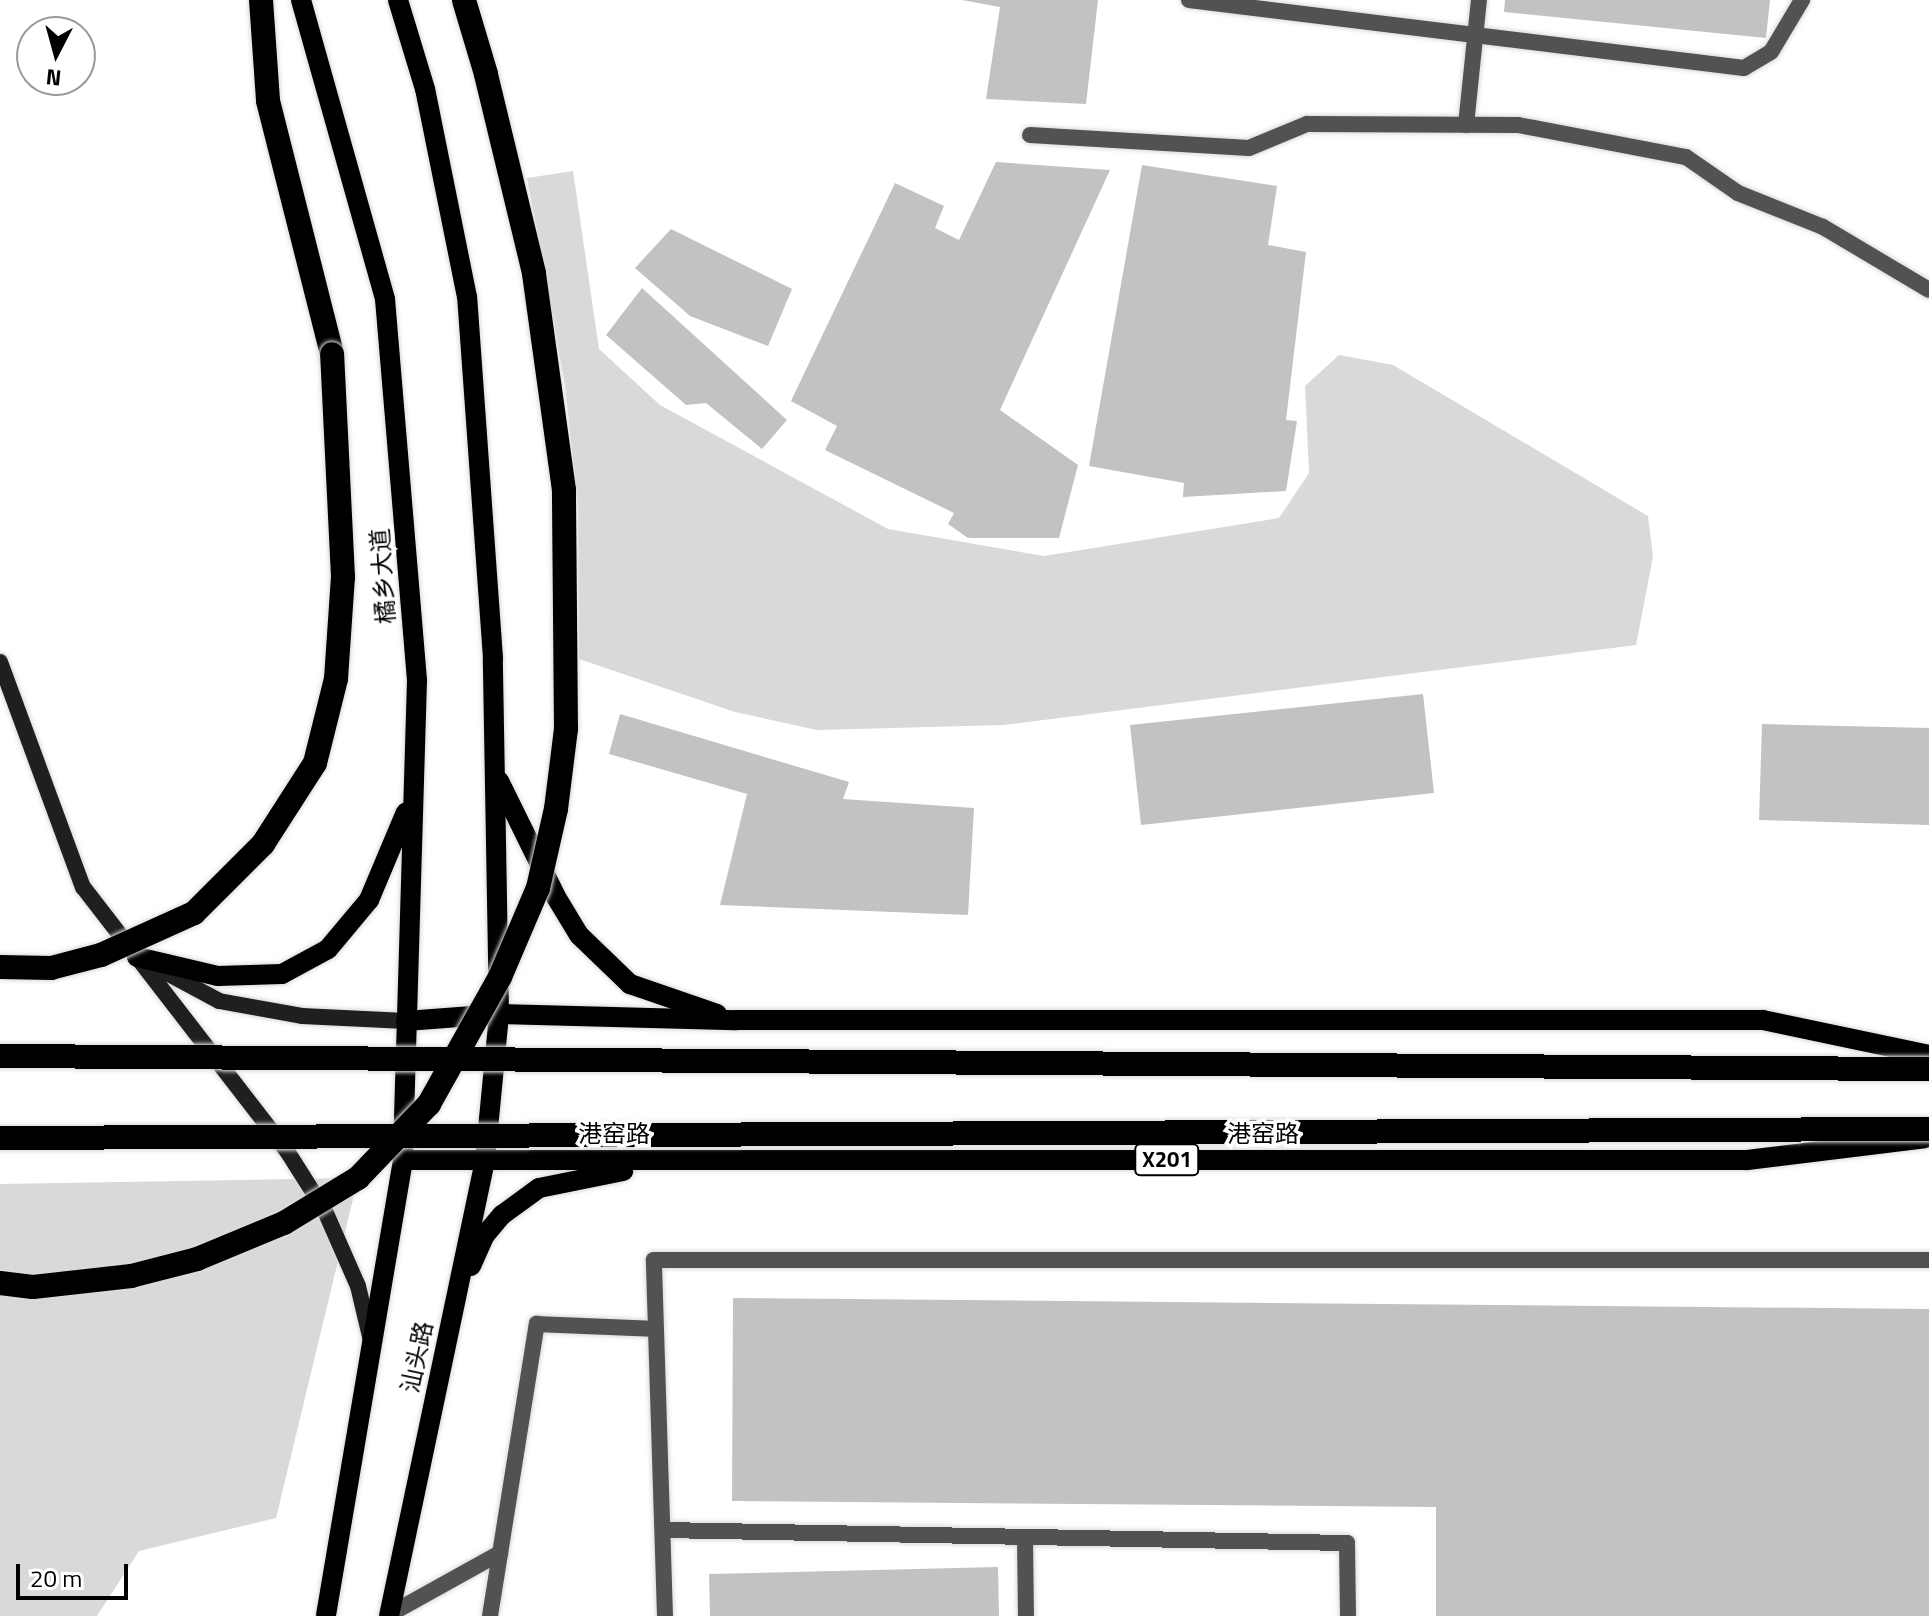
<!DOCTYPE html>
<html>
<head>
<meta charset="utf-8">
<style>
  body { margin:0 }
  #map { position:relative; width:1929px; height:1616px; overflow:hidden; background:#fff; font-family:"Titillium Web","Noto Sans SC",sans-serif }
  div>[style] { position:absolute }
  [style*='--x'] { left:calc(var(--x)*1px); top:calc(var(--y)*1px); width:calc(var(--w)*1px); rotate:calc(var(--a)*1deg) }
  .green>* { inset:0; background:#d9d9d9 }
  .building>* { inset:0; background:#c2c2c2 }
  .roads { filter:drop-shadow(0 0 2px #dbdbdb) drop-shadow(0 0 2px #dbdbdb) }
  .lane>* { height:16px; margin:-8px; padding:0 8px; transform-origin:8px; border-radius:8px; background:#525252 }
  .street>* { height:16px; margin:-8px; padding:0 8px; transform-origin:8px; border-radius:8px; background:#525252 }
  .secondary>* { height:16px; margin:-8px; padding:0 8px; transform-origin:8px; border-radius:8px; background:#1f1f1f }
  .primary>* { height:20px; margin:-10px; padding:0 10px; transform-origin:10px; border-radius:10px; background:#000 }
  .highway>* { height:24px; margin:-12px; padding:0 12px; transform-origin:12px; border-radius:12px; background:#000 }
  .bridges { filter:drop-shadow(0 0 2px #dbdbdb) drop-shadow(0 0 2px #dbdbdb) }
  .highway-bridge>* { height:24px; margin:-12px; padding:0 12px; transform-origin:12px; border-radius:12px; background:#000 }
  span { translate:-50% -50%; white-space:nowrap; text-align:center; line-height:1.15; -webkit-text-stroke:7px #fff; paint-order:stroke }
  .shield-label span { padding:2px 6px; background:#fff; border:2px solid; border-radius:6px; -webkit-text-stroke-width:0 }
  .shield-label { font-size:22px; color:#000; font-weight:700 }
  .street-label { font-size:24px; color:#000 }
  .north { position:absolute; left:16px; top:16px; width:80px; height:80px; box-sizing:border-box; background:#fff; border:2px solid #999; border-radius:50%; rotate:186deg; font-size:22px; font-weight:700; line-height:32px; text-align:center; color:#000 }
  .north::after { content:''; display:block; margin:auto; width:28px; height:36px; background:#000; clip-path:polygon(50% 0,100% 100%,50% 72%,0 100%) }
  .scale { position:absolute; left:16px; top:1564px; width:112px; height:36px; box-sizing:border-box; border:4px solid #000; border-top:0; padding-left:10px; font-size:24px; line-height:28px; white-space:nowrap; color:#000; -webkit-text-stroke:6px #fff; paint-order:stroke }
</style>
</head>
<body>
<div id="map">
  <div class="green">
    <i style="clip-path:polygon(573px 171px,599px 349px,660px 405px,888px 529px,1044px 556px,1279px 518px,1309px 473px,1305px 386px,1339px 355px,1393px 365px,1648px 516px,1653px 557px,1636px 645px,1004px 725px,817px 730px,735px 712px,579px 659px,578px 508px,565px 385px,527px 178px)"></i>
    <i style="clip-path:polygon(358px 1178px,276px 1518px,139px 1551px,97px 1616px,0 1616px,0 1184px)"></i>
  </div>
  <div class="building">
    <i style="clip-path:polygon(962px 0,1098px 0,1086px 104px,986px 99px,1000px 7px)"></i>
    <i style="clip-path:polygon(1505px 0,1770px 0,1766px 38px,1504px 12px)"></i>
    <i style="clip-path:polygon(996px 162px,1110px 170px,1000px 410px,1078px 465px,1059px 538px,968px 538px,948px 524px,954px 513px,825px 450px,837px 426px,791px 401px,895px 183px,944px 206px,935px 228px,959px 240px)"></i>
    <i style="clip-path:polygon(1142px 165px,1277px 186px,1268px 245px,1306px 252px,1286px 420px,1297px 421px,1286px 491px,1183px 497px,1184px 483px,1089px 466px)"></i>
    <i style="clip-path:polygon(671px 229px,792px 289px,768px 346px,690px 316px,635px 268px)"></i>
    <i style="clip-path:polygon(642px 288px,787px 420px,762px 449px,706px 403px,686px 405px,606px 335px)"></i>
    <i style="clip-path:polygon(1423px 694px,1434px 793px,1141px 825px,1130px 725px)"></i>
    <i style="clip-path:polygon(620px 714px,849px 782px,843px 799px,974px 808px,968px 915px,720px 905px,747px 794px,609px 754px)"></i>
    <i style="clip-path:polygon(1762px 724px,1929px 728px,1929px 825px,1759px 820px)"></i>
    <i style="clip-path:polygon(733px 1298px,1929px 1309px,1929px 1616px,1436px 1616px,1436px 1507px,732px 1501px)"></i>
    <i style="clip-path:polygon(998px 1567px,999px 1616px,710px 1616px,709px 1574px)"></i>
  </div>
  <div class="roads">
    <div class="lane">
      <i style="--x:1189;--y:0;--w:559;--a:6.99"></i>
      <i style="--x:1744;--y:68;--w:31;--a:-31"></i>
      <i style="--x:1771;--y:52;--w:61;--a:-59.2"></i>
      <i style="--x:1466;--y:125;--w:126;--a:-84.1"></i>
      <i style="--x:663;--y:1530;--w:684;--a:1.09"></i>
      <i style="--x:1347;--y:1543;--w:73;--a:89.2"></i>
      <i style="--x:1025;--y:1537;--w:79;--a:89.3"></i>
      <i style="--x:665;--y:1616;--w:356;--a:-91.8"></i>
      <i style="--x:654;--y:1260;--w:1275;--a:0"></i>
    </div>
    <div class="street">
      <i style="--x:1030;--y:135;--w:219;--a:3.4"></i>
      <i style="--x:1249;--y:148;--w:63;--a:-22.5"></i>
      <i style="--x:1307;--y:124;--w:211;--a:0.3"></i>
      <i style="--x:1518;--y:125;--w:171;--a:10.8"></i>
      <i style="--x:1686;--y:157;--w:63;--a:34.7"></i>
      <i style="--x:1738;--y:193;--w:92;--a:21.8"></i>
      <i style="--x:1823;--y:227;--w:123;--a:30.7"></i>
      <i style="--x:390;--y:1614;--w:126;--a:-29"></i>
      <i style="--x:490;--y:1616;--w:296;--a:-80.9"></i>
      <i style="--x:537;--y:1324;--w:119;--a:2.4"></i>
    </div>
    <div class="secondary">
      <i style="--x:0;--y:662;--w:240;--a:69.8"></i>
      <i style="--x:83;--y:887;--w:334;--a:52.3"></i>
      <i style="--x:287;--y:1151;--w:71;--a:57.7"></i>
      <i style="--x:325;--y:1211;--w:82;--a:66.3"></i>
      <i style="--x:358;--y:1286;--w:57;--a:76.7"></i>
      <i style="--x:152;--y:965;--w:76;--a:28.2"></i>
      <i style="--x:219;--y:1001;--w:84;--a:10.2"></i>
      <i style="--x:302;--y:1016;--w:104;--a:2.8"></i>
    </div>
    <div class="primary">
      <i style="--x:301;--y:0;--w:311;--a:74.3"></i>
      <i style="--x:385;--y:299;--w:382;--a:85.2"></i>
      <i style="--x:417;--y:680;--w:480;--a:91.7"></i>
      <i style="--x:403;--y:1160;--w:462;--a:99.6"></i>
      <i style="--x:499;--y:781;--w:129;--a:63.8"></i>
      <i style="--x:556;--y:897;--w:44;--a:58.8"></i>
      <i style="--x:579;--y:935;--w:71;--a:43.9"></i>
      <i style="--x:630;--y:984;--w:92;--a:19"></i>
      <i style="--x:137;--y:957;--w:83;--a:13.2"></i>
      <i style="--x:218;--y:976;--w:64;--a:-1.8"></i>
      <i style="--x:282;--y:974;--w:52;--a:-28.5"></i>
      <i style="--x:328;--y:949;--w:64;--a:-50.1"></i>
      <i style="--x:369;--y:900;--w:95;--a:-67.2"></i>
      <i style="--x:406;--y:1021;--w:93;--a:-4.3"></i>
      <i style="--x:499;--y:1014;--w:237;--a:1.5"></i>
      <i style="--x:736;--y:1020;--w:1027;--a:0"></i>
      <i style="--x:1763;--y:1020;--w:170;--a:11.9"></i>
      <i style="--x:403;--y:1160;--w:1344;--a:0"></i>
      <i style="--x:1747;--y:1160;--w:179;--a:-7"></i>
      <i style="--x:471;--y:1266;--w:34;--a:-66"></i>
      <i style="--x:485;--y:1235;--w:26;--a:-50"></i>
      <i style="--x:502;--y:1215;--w:46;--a:-36.1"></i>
      <i style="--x:539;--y:1188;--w:86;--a:-11.4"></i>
      <i style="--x:389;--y:1616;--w:466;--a:-78.1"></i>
      <i style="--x:485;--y:1160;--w:147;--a:-84.5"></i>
      <i style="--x:499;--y:1014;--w:356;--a:-91"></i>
      <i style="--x:493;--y:658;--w:362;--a:-94.1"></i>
      <i style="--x:467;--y:297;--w:212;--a:-101.4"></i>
      <i style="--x:425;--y:89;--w:93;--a:-106.9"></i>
    </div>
    <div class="highway">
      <i style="--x:261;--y:0;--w:101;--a:86"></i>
      <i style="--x:268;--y:101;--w:261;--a:75.8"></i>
    </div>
  </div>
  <div class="bridges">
    <div class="highway-bridge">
      <i style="--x:0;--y:967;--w:51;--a:1.1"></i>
      <i style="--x:51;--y:968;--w:52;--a:-14.6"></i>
      <i style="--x:101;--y:955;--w:102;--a:-24.3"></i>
      <i style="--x:194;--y:913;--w:98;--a:-45"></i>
      <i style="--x:263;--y:844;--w:96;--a:-57.3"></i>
      <i style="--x:315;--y:763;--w:87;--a:-76"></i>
      <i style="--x:336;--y:679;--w:102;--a:-86.1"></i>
      <i style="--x:343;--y:577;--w:223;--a:-92.8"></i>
      <i style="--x:0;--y:1056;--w:1929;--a:0.39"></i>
      <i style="--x:0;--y:1138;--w:1929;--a:-0.27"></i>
      <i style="--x:0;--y:1283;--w:33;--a:7"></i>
      <i style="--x:33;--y:1287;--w:99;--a:-6.4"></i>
      <i style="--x:131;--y:1276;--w:68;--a:-14.4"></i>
      <i style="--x:197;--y:1259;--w:94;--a:-22.5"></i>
      <i style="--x:284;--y:1223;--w:87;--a:-31.3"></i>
      <i style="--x:358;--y:1178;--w:103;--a:-46.2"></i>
      <i style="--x:429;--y:1104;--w:145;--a:-60.8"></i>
      <i style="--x:500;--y:977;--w:97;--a:-66.9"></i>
      <i style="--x:538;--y:888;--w:81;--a:-77.2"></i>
      <i style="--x:556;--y:809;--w:81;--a:-82.9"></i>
      <i style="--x:566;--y:729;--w:239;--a:-90.5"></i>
      <i style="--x:564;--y:490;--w:219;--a:-97.9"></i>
      <i style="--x:534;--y:273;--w:205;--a:-103.6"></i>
      <i style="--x:486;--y:74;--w:77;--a:-106.6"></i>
    </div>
  </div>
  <div class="shield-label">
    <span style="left:1167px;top:1160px">X201</span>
  </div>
  <div class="street-label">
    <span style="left:383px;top:576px;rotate:-94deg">橘乡大道</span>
    <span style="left:614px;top:1134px">港窑路</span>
    <span style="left:1263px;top:1134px">港窑路</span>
    <span style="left:417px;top:1357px;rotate:-78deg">汕头路</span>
  </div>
  <div class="north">N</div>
  <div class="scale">20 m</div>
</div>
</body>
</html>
